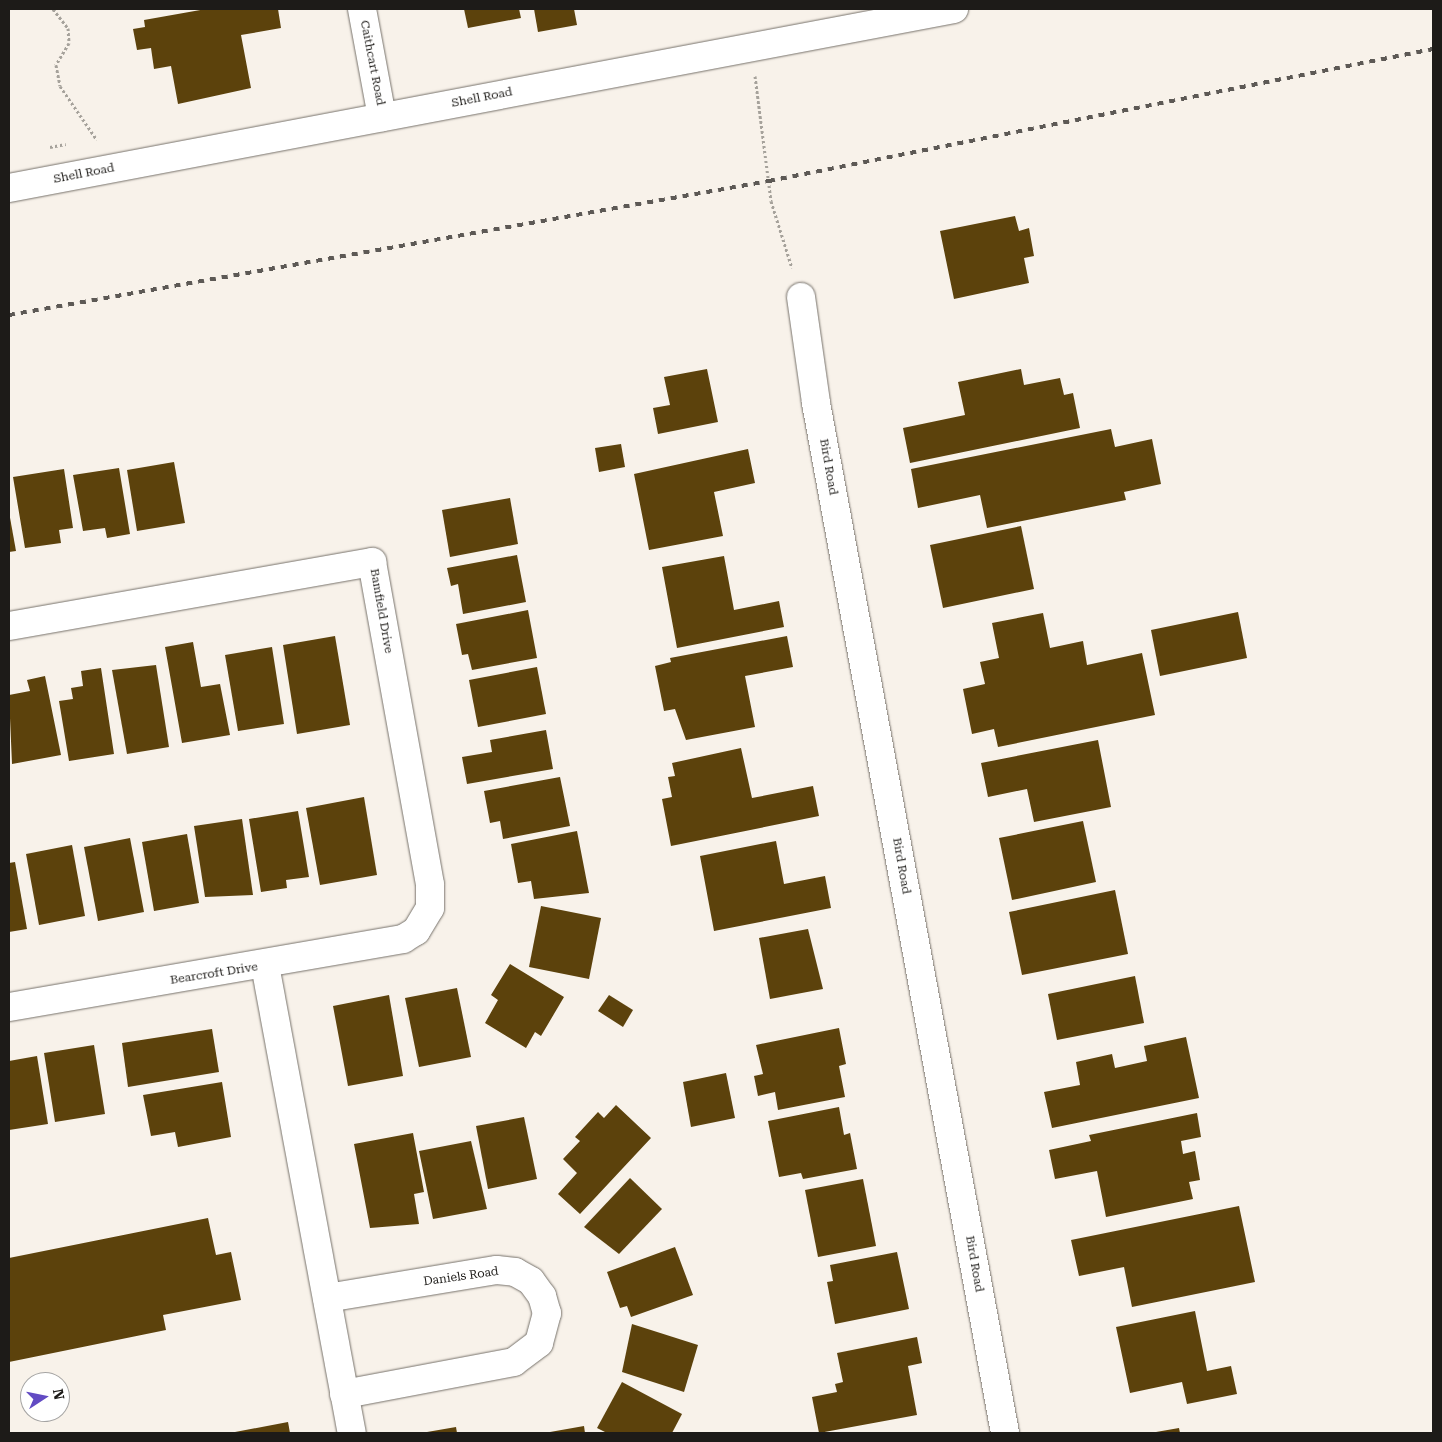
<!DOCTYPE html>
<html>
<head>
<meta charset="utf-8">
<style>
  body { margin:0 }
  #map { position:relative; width:1442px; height:1442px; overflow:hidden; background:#f8f2ea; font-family:"Roboto Serif",serif }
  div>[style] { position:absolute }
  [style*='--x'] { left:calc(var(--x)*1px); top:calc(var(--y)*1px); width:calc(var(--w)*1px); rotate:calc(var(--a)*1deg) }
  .building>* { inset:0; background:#5c420c }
  .path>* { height:3px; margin-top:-1.5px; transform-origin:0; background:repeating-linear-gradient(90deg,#a6a29b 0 2.5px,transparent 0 5px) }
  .roads { filter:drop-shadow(0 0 1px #77726b) drop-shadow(0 0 1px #77726b) }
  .street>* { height:28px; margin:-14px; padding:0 14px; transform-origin:14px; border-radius:14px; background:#fff }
  .secondary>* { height:28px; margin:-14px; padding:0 14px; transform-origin:14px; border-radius:14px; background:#fff }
  .rail>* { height:4px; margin-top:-2px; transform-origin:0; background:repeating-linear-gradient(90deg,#5d5955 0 6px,transparent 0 12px) }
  span { translate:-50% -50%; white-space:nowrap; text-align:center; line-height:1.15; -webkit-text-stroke:5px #fff; paint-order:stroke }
  .street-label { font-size:12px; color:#1d1b18 }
  .frame { position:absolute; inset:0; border:10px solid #1d1b18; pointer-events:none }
  .north { position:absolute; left:20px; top:1372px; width:50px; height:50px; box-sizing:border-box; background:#fff; border:1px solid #a5a4a3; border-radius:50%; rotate:79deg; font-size:14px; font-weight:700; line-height:20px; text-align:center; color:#1d1b18 }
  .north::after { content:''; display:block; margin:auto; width:18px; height:22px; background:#624bc3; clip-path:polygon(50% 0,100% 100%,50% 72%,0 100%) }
</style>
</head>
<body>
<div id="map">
  <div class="building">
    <i style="clip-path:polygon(206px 9px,278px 9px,281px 28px,241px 35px,251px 88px,178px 104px,171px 66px,154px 69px,151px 48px,137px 50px,133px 29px,145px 27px,144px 20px)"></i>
    <i style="clip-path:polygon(464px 9px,519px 9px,521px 18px,468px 28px)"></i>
    <i style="clip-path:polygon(534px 9px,574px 9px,577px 25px,538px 32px)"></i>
    <i style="clip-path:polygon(1015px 216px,1019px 231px,1029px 228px,1034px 256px,1024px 258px,1029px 283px,954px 299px,940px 231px)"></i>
    <i style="clip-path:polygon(707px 369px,718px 422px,658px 434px,653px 408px,670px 405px,664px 377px)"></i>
    <i style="clip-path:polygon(1021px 369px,1024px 385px,1060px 378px,1064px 395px,1073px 393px,1080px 428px,910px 463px,903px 428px,965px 415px,958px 382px)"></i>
    <i style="clip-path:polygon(1111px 429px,1115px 447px,1152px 439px,1161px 484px,1124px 492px,1126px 500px,987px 528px,980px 495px,918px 508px,911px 469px)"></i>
    <i style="clip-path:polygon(621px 444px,625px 467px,599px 472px,595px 448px)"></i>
    <i style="clip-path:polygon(748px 449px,755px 483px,714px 492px,723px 536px,649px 550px,634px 474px)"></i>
    <i style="clip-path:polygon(174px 462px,185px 523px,137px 531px,127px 470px)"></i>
    <i style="clip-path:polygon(119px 468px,130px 534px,107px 538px,105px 528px,83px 531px,73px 475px)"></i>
    <i style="clip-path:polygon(64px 469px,73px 528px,59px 530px,61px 543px,25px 548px,13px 477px)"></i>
    <i style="clip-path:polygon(510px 498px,518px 544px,450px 557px,442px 510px)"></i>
    <i style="clip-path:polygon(9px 512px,16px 551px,9px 552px)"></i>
    <i style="clip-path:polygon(1021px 526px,1034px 589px,943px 608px,930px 545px)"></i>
    <i style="clip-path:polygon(517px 555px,526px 602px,463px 614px,458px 584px,451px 586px,447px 568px)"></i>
    <i style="clip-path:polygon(724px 556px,734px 610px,779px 601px,784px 627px,677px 648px,662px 567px)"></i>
    <i style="clip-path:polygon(528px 610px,537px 658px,472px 670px,468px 654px,462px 655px,456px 624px)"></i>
    <i style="clip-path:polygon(1238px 612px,1247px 658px,1160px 676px,1151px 630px)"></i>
    <i style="clip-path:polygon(1043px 613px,1050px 648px,1083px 641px,1087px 665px,1142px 653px,1155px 715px,998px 747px,994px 729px,972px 734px,963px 689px,985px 684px,980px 662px,999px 658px,992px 623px)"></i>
    <i style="clip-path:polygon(335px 636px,350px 725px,297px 734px,283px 645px)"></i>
    <i style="clip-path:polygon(787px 636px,793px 667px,745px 676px,755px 727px,686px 740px,675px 709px,664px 711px,655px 666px,671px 662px,670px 658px)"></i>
    <i style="clip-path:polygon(193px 642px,201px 687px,220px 684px,230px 735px,182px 743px,165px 647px)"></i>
    <i style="clip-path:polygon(272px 647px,284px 724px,238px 731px,225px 655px)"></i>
    <i style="clip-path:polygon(156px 665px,169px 747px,127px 754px,112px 670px)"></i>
    <i style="clip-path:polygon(537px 667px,546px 714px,478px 727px,469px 680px)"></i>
    <i style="clip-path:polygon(101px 668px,114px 754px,69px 761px,59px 701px,73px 699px,71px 688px,83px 686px,81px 671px)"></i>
    <i style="clip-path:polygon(45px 676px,61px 755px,12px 764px,9px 695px,30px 691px,27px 680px)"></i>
    <i style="clip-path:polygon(546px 730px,553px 769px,467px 784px,462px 757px,492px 752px,490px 740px)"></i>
    <i style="clip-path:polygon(1098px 740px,1111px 807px,1034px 822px,1027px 789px,988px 797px,981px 763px)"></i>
    <i style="clip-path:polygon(741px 748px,752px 798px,813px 786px,819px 816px,671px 846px,662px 799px,672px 797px,668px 777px,675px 776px,672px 763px)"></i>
    <i style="clip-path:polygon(560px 777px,570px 826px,503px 839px,500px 821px,490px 823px,484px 791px)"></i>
    <i style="clip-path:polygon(364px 797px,377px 875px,320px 885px,306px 808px)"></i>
    <i style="clip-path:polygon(298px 811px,309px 877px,286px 880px,287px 888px,261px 892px,249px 819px)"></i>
    <i style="clip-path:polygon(242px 819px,253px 895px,205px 897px,194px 826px)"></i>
    <i style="clip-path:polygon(1083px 821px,1096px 882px,1012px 900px,999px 838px)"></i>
    <i style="clip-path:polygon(577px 831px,589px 893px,534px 899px,531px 881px,518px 883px,511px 844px)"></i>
    <i style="clip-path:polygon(187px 834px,199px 903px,154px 911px,142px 842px)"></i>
    <i style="clip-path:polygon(130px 838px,144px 912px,98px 921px,84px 847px)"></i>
    <i style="clip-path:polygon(776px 841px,784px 884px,825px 876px,831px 908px,714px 931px,700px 856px)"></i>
    <i style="clip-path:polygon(72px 845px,85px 916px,39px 925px,26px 854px)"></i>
    <i style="clip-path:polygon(15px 862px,27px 929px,9px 932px,9px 863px)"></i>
    <i style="clip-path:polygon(1115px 890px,1128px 954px,1022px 975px,1009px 912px)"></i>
    <i style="clip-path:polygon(541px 906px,601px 918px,589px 979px,529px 967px)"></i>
    <i style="clip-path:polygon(808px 929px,823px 989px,770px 999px,759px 938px)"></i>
    <i style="clip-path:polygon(510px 964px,564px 997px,541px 1036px,535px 1032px,526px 1048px,485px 1023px,498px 1000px,491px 995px)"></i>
    <i style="clip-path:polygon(1135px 976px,1144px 1023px,1057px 1040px,1048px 994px)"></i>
    <i style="clip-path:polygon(457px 988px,471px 1057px,419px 1067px,405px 998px)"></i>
    <i style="clip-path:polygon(389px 995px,403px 1076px,348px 1086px,333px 1006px)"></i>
    <i style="clip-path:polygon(609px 995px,633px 1010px,623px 1027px,598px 1011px)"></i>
    <i style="clip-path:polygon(839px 1028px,846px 1064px,839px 1066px,845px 1097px,778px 1110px,775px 1092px,758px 1096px,754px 1076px,763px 1074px,756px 1045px)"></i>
    <i style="clip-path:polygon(212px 1029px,219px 1072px,128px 1087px,122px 1043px)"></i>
    <i style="clip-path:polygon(1186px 1037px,1199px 1098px,1052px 1128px,1044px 1092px,1080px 1085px,1076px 1062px,1112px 1054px,1115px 1068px,1147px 1061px,1144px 1046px)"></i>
    <i style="clip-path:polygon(94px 1045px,105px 1114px,55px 1122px,44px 1053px)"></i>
    <i style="clip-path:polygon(37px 1056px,48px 1124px,9px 1130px,9px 1061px)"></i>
    <i style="clip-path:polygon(726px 1073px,735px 1118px,691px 1127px,683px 1082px)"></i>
    <i style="clip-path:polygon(222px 1082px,231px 1137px,178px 1147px,175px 1132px,151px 1136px,143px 1095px)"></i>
    <i style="clip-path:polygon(616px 1105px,651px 1138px,580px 1214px,558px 1194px,577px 1173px,563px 1159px,580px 1141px,575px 1137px,598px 1112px,604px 1118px)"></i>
    <i style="clip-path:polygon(839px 1107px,844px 1135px,850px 1133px,857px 1169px,803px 1179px,801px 1173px,779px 1177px,768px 1121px)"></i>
    <i style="clip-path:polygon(1197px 1113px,1201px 1137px,1181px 1141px,1183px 1154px,1195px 1151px,1200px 1180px,1189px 1182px,1193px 1199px,1106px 1217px,1097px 1171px,1055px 1179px,1049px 1150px,1091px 1141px,1089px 1135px)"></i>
    <i style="clip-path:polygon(524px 1117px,537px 1179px,488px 1189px,476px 1126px)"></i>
    <i style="clip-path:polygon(413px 1133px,424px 1192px,414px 1194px,419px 1224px,370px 1228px,354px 1144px)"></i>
    <i style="clip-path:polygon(471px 1141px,487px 1209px,433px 1219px,419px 1151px)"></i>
    <i style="clip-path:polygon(630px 1178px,662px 1209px,619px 1254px,584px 1227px)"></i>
    <i style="clip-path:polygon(863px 1179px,876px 1246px,818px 1257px,805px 1190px)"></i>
    <i style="clip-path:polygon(1239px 1206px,1255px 1282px,1132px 1307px,1124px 1267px,1079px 1276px,1071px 1240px)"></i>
    <i style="clip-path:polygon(208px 1218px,216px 1255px,231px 1252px,241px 1300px,163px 1315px,166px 1330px,9px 1362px,9px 1258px)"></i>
    <i style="clip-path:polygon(675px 1247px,693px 1295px,631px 1317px,627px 1306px,620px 1308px,607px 1272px)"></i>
    <i style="clip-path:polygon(897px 1252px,909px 1309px,835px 1324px,827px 1282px,833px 1281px,830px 1265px)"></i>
    <i style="clip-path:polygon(1195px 1311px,1207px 1371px,1231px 1366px,1237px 1394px,1187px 1404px,1182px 1382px,1130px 1393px,1116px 1327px)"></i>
    <i style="clip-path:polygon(632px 1324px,698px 1345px,684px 1392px,622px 1372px)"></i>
    <i style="clip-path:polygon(917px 1337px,922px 1363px,908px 1366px,917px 1415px,819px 1433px,812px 1397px,837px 1392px,835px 1384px,843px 1382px,837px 1353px)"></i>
    <i style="clip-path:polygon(622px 1382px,682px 1414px,672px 1433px,607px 1433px,597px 1428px)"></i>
    <i style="clip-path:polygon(288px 1422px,290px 1433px,235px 1433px,235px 1432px)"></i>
    <i style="clip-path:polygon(584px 1426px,585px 1433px,550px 1433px,550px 1432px)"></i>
    <i style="clip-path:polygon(456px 1427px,457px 1433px,427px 1433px,427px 1432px)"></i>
    <i style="clip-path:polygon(1179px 1428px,1180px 1433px,1156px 1433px,1156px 1432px)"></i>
  </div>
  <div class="path">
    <i style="--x:53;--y:9;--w:24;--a:52"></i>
    <i style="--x:68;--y:28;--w:15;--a:86"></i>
    <i style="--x:69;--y:43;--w:26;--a:121"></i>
    <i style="--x:56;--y:65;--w:21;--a:79"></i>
    <i style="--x:60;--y:86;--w:65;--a:55.6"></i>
    <i style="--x:755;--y:76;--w:126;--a:82.7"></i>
    <i style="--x:771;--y:201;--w:70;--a:72.6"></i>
    <i style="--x:50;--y:147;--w:16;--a:-11"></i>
  </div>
  <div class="roads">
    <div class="street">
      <i style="--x:362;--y:9;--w:110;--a:79.5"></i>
      <i style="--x:801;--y:297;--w:107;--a:81.9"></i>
      <i style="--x:816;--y:403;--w:1047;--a:79.6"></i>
      <i style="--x:9;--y:626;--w:369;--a:-10"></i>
      <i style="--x:372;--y:562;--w:328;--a:79.8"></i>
      <i style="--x:430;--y:885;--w:23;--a:90"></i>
      <i style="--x:430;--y:908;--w:27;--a:121"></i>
      <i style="--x:416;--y:931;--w:15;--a:148"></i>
      <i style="--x:403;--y:939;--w:400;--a:170.2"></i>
      <i style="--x:265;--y:965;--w:476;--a:79.5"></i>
      <i style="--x:327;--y:1298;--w:172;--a:-9.4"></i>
      <i style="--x:497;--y:1270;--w:18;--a:6"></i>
      <i style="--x:515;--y:1272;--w:18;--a:29"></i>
      <i style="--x:531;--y:1281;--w:19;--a:54"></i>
      <i style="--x:542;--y:1296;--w:18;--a:74"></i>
      <i style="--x:547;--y:1313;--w:31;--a:105"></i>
      <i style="--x:539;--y:1343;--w:31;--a:143"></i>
      <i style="--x:514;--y:1362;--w:173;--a:169.3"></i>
    </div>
    <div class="secondary">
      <i style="--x:9;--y:188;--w:962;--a:-10.73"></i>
    </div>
  </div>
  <div class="rail">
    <i style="--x:9;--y:315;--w:772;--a:-10"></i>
    <i style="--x:769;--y:181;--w:677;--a:-11.24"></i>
  </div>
  <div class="street-label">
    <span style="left:372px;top:63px;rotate:79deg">Caithcart Road</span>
    <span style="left:482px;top:98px;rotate:-11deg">Shell Road</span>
    <span style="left:84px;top:174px;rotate:-11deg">Shell Road</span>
    <span style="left:828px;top:467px;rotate:80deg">Bird Road</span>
    <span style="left:381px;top:611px;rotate:80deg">Bamfield Drive</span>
    <span style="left:901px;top:866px;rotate:80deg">Bird Road</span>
    <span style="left:214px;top:974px;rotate:-9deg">Bearcroft Drive</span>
    <span style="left:974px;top:1264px;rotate:80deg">Bird Road</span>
    <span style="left:461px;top:1277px;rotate:-8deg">Daniels Road</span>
  </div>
  <div class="frame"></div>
  <div class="north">N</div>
</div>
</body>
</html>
